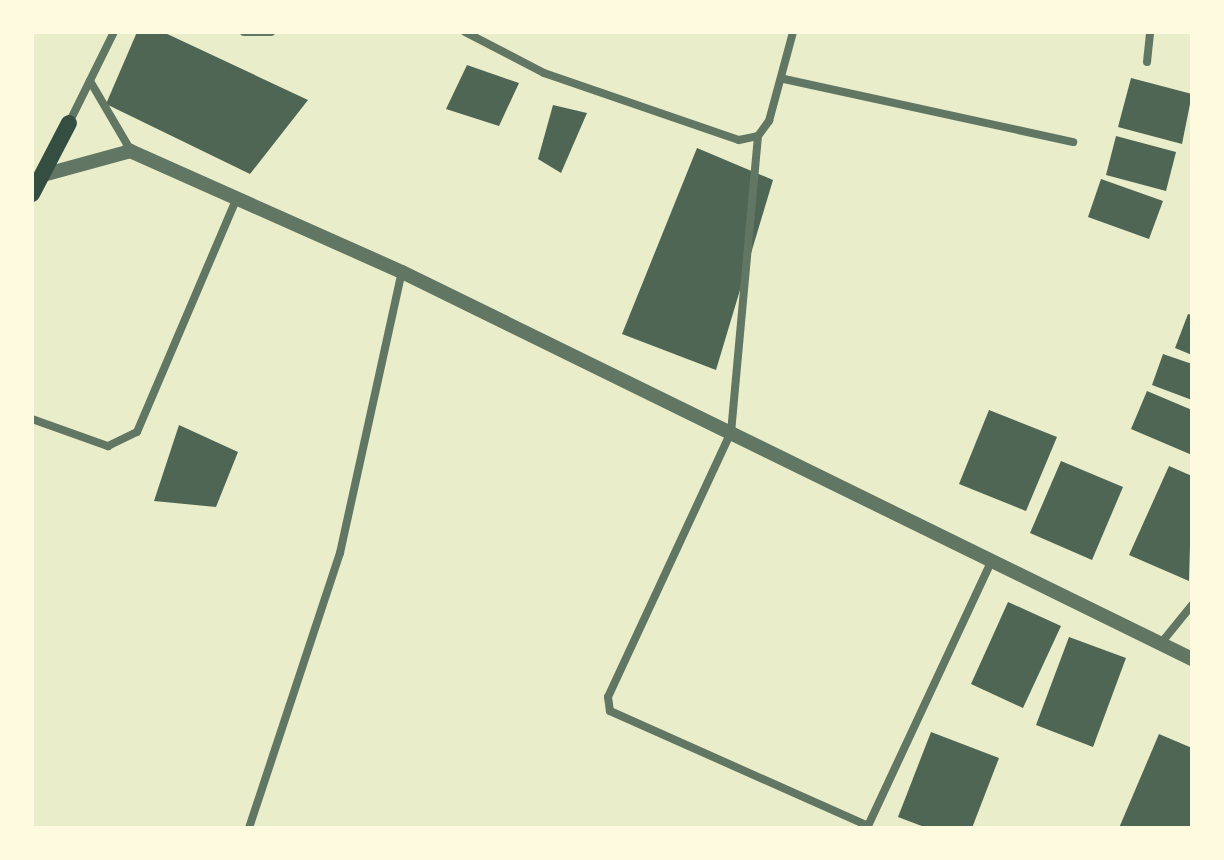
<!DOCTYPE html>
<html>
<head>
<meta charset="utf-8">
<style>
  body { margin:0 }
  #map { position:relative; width:1224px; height:860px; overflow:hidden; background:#e9edc9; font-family:Signika,sans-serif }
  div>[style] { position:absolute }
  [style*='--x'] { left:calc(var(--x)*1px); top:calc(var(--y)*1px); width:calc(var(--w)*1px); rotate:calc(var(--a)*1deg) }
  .building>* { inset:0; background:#4f6655 }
  .minor>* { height:8px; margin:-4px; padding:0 4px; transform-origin:4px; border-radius:4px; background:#617663 }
  .tertiary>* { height:14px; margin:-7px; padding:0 7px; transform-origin:7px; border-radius:7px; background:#617663 }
  .secondary>* { height:16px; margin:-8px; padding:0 8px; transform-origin:8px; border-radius:8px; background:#344e41 }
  span { translate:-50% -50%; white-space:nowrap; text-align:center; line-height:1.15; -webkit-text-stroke:8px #fefae0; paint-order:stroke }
  .frame { position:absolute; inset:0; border:34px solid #fefae0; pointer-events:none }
</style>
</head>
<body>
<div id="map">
  <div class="building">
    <i style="clip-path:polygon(137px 32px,163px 32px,308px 100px,250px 174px,106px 104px)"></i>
    <i style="clip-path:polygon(467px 65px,519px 83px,499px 126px,446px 109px)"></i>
    <i style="clip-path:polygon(1131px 78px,1192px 94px,1182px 144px,1118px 127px)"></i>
    <i style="clip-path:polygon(553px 105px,587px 113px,561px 173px,538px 159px)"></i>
    <i style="clip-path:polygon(1116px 136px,1176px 152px,1166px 191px,1106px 175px)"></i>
    <i style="clip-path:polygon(697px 148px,773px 180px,716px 370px,622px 334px)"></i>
    <i style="clip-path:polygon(1101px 179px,1163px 201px,1149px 239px,1088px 217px)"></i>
    <i style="clip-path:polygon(1188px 314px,1192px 315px,1192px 355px,1175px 348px)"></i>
    <i style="clip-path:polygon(1163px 354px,1192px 364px,1192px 400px,1152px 385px)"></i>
    <i style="clip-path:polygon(1147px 391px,1192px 410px,1192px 455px,1131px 429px)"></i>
    <i style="clip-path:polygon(989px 410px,1057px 437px,1026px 511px,959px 484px)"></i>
    <i style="clip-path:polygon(179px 425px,238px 452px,216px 507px,154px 501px)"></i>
    <i style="clip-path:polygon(1061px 461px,1123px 487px,1092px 560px,1030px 533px)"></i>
    <i style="clip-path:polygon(1169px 466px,1192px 476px,1189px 581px,1129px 555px)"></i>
    <i style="clip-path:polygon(1008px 602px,1061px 626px,1023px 708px,971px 684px)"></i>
    <i style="clip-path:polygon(1069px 637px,1126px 658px,1093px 747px,1036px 725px)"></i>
    <i style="clip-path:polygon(931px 732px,999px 758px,972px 828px,927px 828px,898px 817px)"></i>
    <i style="clip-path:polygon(1159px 734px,1192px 748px,1192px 828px,1119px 828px)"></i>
  </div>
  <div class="minor">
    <i style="--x:244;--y:32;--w:27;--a:0"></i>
    <i style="--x:465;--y:32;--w:89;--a:27.4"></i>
    <i style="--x:544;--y:73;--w:206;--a:19"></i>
    <i style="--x:739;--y:140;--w:19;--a:-12"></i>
    <i style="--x:758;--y:136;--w:19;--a:-54"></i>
    <i style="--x:769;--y:121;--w:92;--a:-74.9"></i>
    <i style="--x:1147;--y:62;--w:30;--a:-84"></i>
    <i style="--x:784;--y:79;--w:296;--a:12.3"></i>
    <i style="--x:90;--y:81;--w:81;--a:59.6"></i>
    <i style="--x:69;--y:123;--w:102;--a:-63.7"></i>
    <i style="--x:758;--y:136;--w:297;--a:95.2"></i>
    <i style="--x:731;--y:432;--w:292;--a:114.9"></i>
    <i style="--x:608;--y:697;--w:14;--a:82"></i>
    <i style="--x:610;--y:711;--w:282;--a:24"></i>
    <i style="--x:32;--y:419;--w:81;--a:19.6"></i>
    <i style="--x:108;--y:446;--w:32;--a:-26"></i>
    <i style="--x:137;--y:432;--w:254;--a:-66.9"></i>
    <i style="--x:1162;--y:642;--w:48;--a:-51"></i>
    <i style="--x:249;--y:828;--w:290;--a:-71.7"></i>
    <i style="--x:340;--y:553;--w:288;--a:-77.6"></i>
    <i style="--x:867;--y:828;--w:296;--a:-65"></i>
  </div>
  <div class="tertiary">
    <i style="--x:128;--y:150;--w:300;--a:24"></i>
    <i style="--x:402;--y:272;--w:880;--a:26.1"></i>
    <i style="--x:43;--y:175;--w:91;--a:-15.3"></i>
  </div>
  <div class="secondary">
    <i style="--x:32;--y:194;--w:80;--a:-62.5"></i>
  </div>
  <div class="frame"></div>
</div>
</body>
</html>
